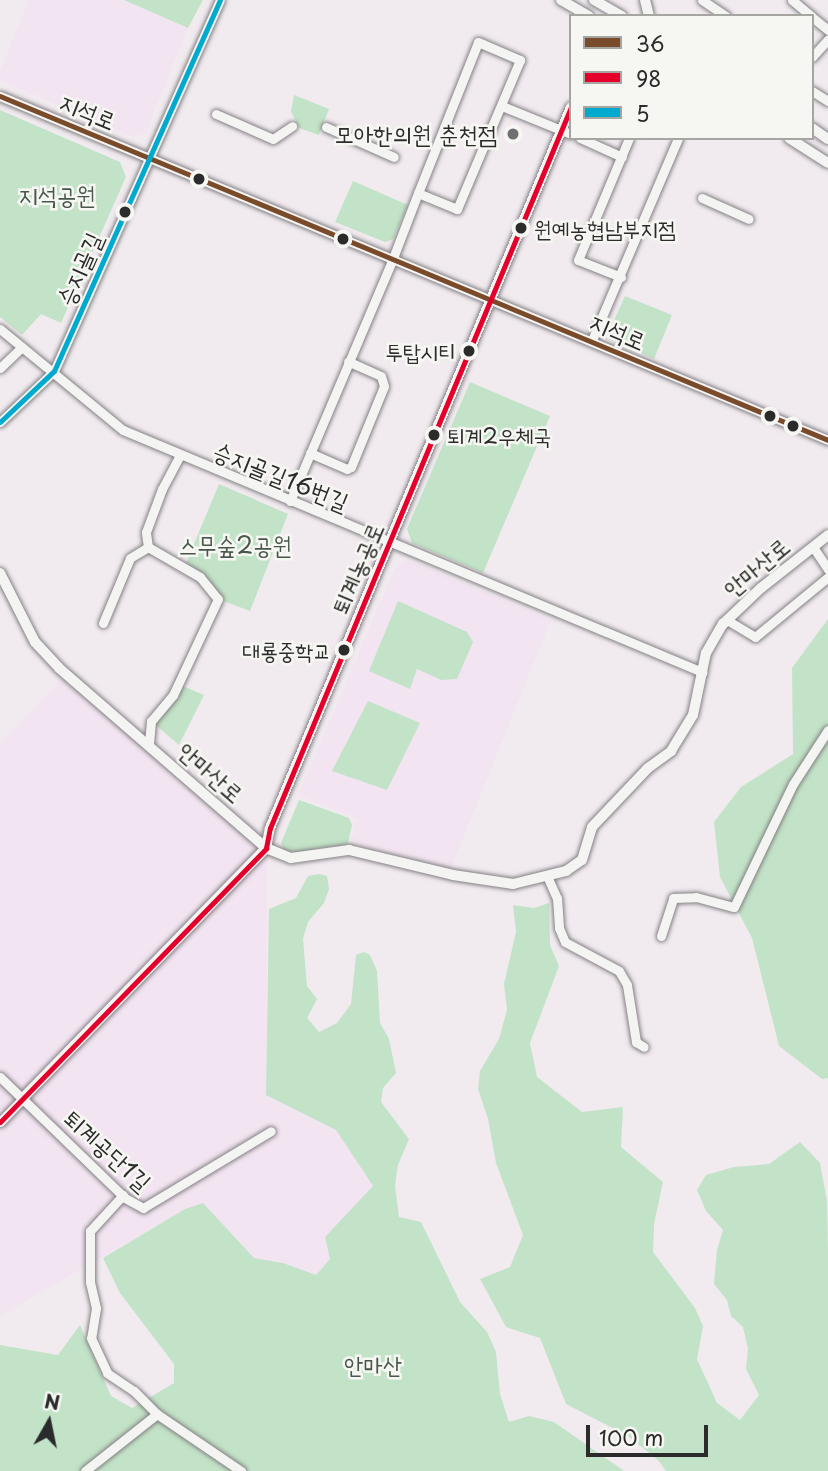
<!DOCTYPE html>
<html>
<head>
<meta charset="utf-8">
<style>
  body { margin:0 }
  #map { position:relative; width:828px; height:1471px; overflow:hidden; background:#f1ebf0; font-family:"Playpen Sans","Poor Story",sans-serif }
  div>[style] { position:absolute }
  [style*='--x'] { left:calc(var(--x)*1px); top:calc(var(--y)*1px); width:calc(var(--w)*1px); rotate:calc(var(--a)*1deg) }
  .built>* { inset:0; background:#f2e4f1 }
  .green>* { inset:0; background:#c2e3c7 }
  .roads { filter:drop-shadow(0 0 2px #848184) drop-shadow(0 0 2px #848184) }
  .minor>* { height:9px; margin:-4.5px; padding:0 4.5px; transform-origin:4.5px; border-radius:4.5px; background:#f4f4f3 }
  .tertiary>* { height:10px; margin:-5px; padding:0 5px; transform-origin:5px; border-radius:5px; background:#f4f4f3 }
  .bus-1>* { height:5px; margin:-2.5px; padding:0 2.5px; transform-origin:2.5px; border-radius:2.5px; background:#7a4b2a }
  .bus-2>* { height:5px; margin:-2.5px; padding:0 2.5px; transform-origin:2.5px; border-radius:2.5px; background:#e4002b }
  .bus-3>* { height:5px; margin:-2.5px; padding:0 2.5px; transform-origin:2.5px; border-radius:2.5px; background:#00a9ce }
  .dots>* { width:19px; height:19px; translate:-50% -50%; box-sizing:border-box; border:4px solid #f6f6f2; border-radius:50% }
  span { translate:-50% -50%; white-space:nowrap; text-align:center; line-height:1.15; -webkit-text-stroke:5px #f6f6f2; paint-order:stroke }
  .bus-label { font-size:22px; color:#2b2b2b }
  .left { translate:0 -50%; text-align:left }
  .right { translate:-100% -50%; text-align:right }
  .street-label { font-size:24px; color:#2b2b2b }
  .poi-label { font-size:24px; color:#2b2b2b }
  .park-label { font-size:24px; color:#47574a }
  .legend { position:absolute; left:569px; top:14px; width:245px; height:126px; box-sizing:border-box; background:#f6f6f2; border:2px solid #a5a5a2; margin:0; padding:9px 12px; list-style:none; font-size:21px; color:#2b2b2b }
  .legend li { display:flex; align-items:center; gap:14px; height:35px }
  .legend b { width:35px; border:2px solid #a5a5a2 }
  .north { position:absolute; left:14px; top:1387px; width:70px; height:70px; -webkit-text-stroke:5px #f6f6f2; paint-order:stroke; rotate:9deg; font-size:19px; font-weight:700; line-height:28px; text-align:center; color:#2b2b2b }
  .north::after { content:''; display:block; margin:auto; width:24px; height:32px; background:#2b2b2b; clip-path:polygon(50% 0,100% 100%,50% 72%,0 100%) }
  .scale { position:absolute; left:586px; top:1425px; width:122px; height:32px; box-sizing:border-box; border:4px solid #2b2b2b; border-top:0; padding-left:9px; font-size:21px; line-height:24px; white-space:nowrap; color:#2b2b2b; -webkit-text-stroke:5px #f6f6f2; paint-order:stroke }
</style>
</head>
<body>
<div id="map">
  <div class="built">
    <i style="clip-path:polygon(29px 0,124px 0,188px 28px,145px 134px,133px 137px,0 80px,0 71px)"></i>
    <i style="clip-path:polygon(408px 560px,551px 620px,451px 868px,350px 844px,357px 819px,298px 795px,397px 564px)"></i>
    <i style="clip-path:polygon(66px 674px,267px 852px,266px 1095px,336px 1130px,373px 1187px,325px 1237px,330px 1259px,316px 1275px,283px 1263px,254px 1258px,203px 1204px,185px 1209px,0 1316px,0 744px)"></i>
  </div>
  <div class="green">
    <i style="clip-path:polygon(124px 0,203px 0,188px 28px)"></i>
    <i style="clip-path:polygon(294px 95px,329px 109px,319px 135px,299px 128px,291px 111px)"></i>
    <i style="clip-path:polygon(0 110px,120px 162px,126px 177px,61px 323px,41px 314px,22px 335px,0 317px)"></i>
    <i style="clip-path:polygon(353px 181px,408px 205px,393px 239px,385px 242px,335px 222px)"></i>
    <i style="clip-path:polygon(625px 296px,672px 315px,654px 359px,606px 338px)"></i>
    <i style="clip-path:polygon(470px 382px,550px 416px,483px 573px,412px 543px,407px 529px)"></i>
    <i style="clip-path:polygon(219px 484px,288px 514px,250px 611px,218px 599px,184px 568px)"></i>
    <i style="clip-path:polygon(398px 601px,467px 632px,473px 642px,457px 679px,441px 680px,417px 669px,410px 689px,369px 671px)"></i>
    <i style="clip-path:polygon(828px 619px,828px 1078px,822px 1079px,779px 1046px,752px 938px,720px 877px,714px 822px,741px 787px,793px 754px,792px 668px)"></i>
    <i style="clip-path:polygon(178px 684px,204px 695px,179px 745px,151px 721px)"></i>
    <i style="clip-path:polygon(368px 701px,420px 723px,387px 790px,332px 771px)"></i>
    <i style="clip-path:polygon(299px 800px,349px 818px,352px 825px,348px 844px,291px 853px,284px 850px,281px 843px)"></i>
    <i style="clip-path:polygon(319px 874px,327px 876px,329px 889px,324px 903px,308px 922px,303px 939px,307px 986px,317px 999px,307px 1018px,319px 1032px,337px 1023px,351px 1004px,356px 955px,364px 952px,370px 955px,377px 971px,380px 1023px,389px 1039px,396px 1073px,383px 1088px,381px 1102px,409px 1139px,398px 1165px,395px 1185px,399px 1217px,421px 1222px,460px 1302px,487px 1332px,496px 1352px,500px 1394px,509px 1422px,529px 1416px,554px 1422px,624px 1471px,0 1471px,0 1345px,58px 1355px,80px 1325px,111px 1396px,132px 1408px,174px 1383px,174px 1364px,120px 1293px,103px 1258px,185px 1209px,203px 1203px,254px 1258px,283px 1263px,316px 1275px,330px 1259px,325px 1237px,373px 1186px,336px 1130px,266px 1095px,269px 909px,296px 898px,308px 876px)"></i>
    <i style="clip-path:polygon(549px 903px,550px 945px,559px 966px,530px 1043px,537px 1077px,582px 1112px,623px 1107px,621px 1147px,663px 1182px,654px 1224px,653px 1252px,695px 1308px,703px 1326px,697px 1359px,717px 1403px,740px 1420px,759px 1395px,746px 1369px,748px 1349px,743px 1327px,731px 1316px,727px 1300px,714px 1284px,717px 1250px,723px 1230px,706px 1211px,697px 1190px,706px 1175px,734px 1167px,769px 1164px,800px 1142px,820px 1163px,827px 1201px,828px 1252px,828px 1471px,666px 1471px,658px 1460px,628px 1436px,566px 1404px,540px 1338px,506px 1327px,480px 1279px,510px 1267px,523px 1235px,496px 1163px,488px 1119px,478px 1089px,480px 1071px,499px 1039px,507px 1010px,504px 984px,516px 932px,513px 905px,534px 908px)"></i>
  </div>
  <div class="roads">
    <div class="minor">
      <i style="--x:702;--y:0;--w:29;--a:34"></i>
      <i style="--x:792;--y:0;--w:25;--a:40"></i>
      <i style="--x:812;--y:17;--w:21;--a:39"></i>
      <i style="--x:812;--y:57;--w:24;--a:-48"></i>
      <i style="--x:812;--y:91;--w:19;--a:32"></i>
      <i style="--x:0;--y:96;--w:897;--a:22.56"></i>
      <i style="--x:502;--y:106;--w:74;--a:22.1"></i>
      <i style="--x:216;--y:114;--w:62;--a:23.7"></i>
      <i style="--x:273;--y:139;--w:23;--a:-34"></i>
      <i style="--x:326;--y:127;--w:74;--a:23.8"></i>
      <i style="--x:580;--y:138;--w:46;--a:24.3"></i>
      <i style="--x:702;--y:198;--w:51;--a:24.1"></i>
      <i style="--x:621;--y:277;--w:46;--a:-158.4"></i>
      <i style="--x:578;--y:260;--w:132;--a:-67.3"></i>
      <i style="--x:0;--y:329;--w:159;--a:39.4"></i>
      <i style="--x:123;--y:430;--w:628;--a:22.68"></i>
      <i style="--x:592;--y:340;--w:220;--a:-66.9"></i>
      <i style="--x:0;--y:368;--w:30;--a:-44"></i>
      <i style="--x:0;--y:422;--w:74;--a:-43.4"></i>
      <i style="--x:54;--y:371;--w:406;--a:-65.9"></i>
      <i style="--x:310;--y:453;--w:40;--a:23.4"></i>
      <i style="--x:347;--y:469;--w:4;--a:-27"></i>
      <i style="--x:351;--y:467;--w:87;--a:-67.8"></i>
      <i style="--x:384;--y:386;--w:10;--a:-107"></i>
      <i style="--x:381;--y:376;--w:36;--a:-156"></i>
      <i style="--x:290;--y:501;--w:264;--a:-67"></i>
      <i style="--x:393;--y:258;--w:70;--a:-69"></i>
      <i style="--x:418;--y:193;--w:162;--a:-68.3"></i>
      <i style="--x:478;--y:42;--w:46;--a:23.2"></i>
      <i style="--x:520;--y:60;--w:162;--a:112.9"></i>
      <i style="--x:457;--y:209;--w:42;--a:-157.7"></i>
      <i style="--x:148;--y:547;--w:60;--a:30"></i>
      <i style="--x:200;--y:577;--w:28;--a:51"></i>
      <i style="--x:218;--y:599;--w:106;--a:115.1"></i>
      <i style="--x:173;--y:695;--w:34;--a:130"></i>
      <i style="--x:151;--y:721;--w:24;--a:95"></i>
      <i style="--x:813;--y:547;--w:27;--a:56"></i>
      <i style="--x:727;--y:620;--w:33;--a:31"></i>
      <i style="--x:755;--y:637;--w:94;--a:-39.4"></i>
      <i style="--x:103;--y:623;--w:70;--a:-67.4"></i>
      <i style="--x:130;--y:558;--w:21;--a:-31"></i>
      <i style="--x:148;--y:547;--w:15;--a:-98"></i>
      <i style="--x:146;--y:532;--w:46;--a:-69.6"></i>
      <i style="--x:162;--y:489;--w:38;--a:-62"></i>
      <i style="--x:547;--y:876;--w:24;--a:66"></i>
      <i style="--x:557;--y:898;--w:30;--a:86"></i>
      <i style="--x:559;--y:928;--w:15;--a:67"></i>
      <i style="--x:565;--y:942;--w:61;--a:28.2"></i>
      <i style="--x:619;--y:971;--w:16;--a:60"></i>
      <i style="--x:627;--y:985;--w:58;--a:81"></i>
      <i style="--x:636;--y:1042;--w:9;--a:32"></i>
      <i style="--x:661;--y:936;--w:40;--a:-72"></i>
      <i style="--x:673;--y:898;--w:23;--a:-2"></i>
      <i style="--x:696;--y:897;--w:39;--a:15"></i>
      <i style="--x:734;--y:907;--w:136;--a:-64.4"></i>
      <i style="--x:793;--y:784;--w:64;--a:-57.1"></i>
      <i style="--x:0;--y:1077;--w:174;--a:44.1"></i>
      <i style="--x:125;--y:1198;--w:21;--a:29"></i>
      <i style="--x:143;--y:1208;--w:149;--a:-31"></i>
      <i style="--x:0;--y:1122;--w:33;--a:-46"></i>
      <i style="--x:123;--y:1195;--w:49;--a:132.5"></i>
      <i style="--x:90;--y:1231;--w:51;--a:90"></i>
      <i style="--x:90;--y:1282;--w:27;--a:77"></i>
      <i style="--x:96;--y:1308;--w:30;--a:99"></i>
      <i style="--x:91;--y:1338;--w:38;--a:65"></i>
      <i style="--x:107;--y:1373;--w:32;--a:34"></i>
      <i style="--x:134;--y:1391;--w:33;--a:45"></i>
      <i style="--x:157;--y:1414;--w:102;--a:34.2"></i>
      <i style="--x:85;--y:1471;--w:92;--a:-38.4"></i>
    </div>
    <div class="tertiary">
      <i style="--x:561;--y:0;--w:32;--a:30"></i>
      <i style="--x:594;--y:0;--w:32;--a:30"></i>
      <i style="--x:645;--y:0;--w:16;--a:76"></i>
      <i style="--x:812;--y:128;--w:19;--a:35"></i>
      <i style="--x:789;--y:138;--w:46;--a:32.7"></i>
      <i style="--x:0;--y:573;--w:77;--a:63.1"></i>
      <i style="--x:35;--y:642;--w:35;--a:47"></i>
      <i style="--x:59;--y:668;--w:274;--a:41"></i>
      <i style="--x:266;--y:848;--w:27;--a:22"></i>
      <i style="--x:291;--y:858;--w:59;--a:-7.9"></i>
      <i style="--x:349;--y:850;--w:107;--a:13.5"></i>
      <i style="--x:453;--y:875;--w:61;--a:8.5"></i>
      <i style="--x:513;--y:884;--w:55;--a:-13.8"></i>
      <i style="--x:566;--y:871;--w:19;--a:-35"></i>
      <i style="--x:582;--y:860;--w:34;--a:-73"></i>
      <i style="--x:592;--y:827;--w:81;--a:-46.5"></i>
      <i style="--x:648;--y:768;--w:29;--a:-36"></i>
      <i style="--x:671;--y:751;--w:42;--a:-58.6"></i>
      <i style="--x:693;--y:715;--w:63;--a:-78.2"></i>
      <i style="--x:706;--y:653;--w:34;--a:-60"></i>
      <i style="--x:723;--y:624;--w:52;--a:-43.5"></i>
      <i style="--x:761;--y:588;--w:85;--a:-38.3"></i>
      <i style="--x:23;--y:1098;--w:349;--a:-45.8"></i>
      <i style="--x:266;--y:848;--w:20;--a:-79"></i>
      <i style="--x:270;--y:828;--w:781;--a:-67.34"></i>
    </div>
  </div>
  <div class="bus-1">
    <i style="--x:0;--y:96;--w:897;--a:22.56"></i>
  </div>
  <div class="bus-2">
    <i style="--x:0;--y:1122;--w:382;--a:-45.8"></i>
    <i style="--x:266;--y:848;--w:20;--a:-79"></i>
    <i style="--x:270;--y:828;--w:781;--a:-67.34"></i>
  </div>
  <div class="bus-3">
    <i style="--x:0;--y:422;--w:74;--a:-43.4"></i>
    <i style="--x:54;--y:371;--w:406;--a:-65.9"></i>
  </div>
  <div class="dots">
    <i style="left:513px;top:134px;background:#706e70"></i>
    <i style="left:199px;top:179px;background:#2b2b2b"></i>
    <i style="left:125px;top:212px;background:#2b2b2b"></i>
    <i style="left:521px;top:228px;background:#2b2b2b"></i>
    <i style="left:343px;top:239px;background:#2b2b2b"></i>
    <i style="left:469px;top:351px;background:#2b2b2b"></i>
    <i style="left:770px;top:416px;background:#2b2b2b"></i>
    <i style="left:793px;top:426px;background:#2b2b2b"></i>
    <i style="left:434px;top:435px;background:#2b2b2b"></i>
    <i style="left:344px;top:650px;background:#2b2b2b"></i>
  </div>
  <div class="bus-label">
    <span class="left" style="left:534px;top:228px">원예농협남부지점</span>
    <span class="right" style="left:456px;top:351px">투탑시티</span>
    <span class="left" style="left:447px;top:435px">퇴계2우체국</span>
    <span class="right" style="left:331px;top:650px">대룡중학교</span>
  </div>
  <div class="street-label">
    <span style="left:88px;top:111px;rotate:22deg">지석로</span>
    <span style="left:79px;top:269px;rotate:-66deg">승지골길</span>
    <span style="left:618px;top:331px;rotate:23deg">지석로</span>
    <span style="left:281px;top:476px;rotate:22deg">승지골길16번길</span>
    <span style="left:756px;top:567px;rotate:-40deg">안마산로</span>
    <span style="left:357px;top:568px;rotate:-67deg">퇴계농공로</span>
    <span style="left:211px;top:772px;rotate:41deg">안마산로</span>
    <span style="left:108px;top:1150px;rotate:42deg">퇴계공단1길</span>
  </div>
  <div class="poi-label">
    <span class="right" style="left:497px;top:134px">모아한의원 춘천점</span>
  </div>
  <div class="park-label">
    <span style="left:57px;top:195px">지석공원</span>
    <span style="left:235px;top:545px">스무숲2공원</span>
    <span style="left:373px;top:1365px">안마산</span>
  </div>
  <ul class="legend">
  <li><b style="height:9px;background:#7a4b2a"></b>36</li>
  <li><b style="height:9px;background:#e4002b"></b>98</li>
  <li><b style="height:9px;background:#00a9ce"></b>5</li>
  </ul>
  <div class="north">N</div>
  <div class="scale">100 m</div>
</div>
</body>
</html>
